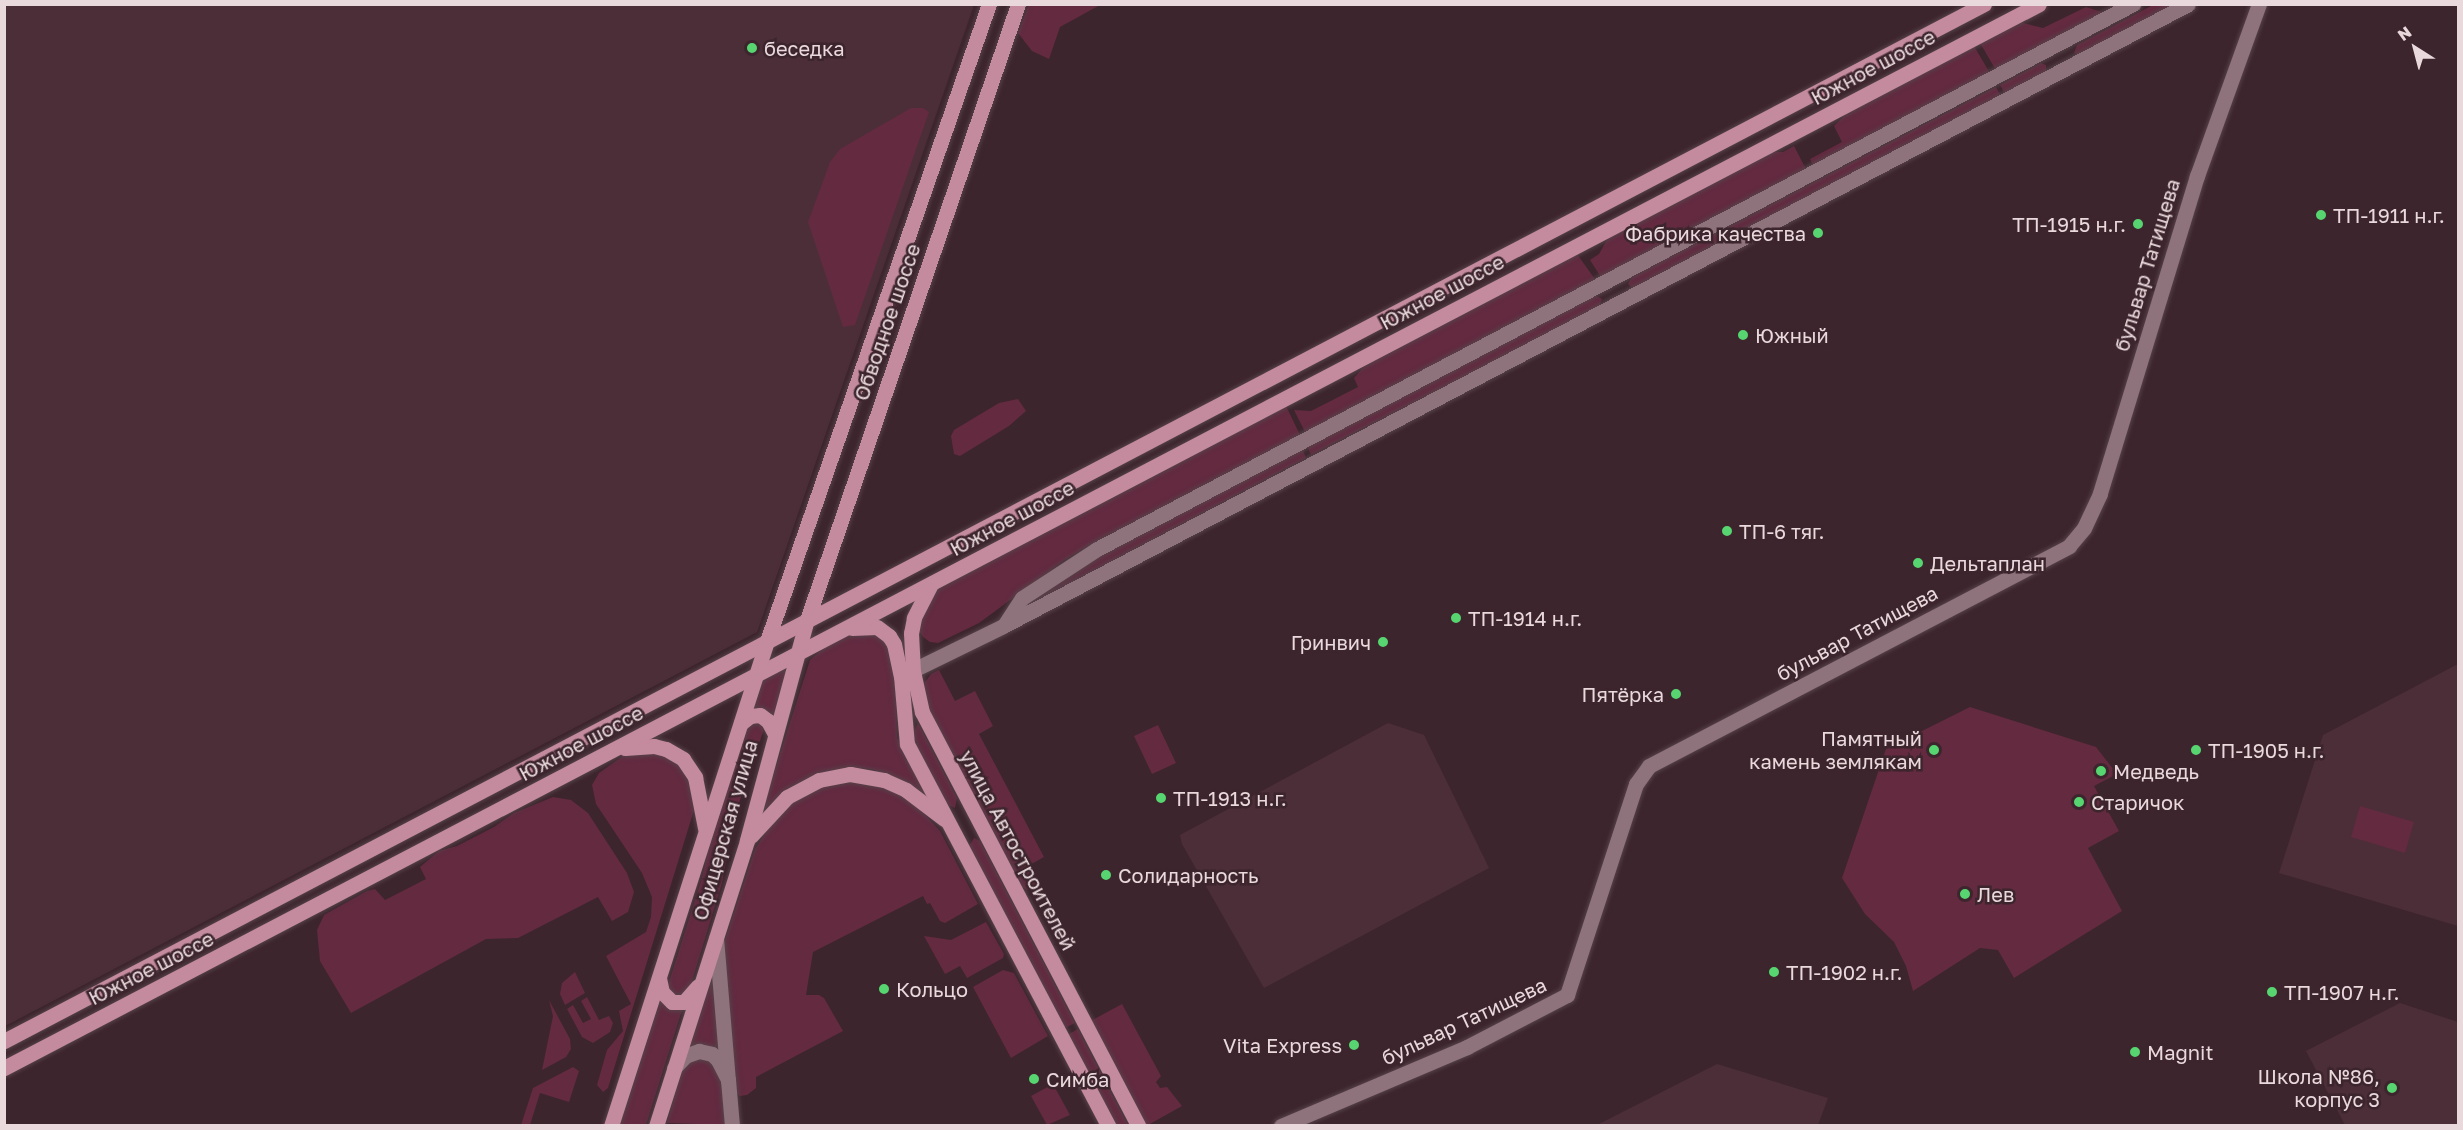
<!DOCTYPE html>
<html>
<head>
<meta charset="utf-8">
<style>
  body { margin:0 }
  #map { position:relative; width:2463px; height:1130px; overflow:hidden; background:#3d252d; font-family:"Golos Text",sans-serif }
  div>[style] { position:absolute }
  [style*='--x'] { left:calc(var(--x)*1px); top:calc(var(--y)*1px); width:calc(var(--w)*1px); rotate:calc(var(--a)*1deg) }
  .built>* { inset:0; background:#4c2e38 }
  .green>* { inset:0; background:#632a40 }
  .roads { filter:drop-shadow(0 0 2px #564249) drop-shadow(0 0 2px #564249) }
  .minor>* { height:15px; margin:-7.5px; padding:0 7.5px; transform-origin:7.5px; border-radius:7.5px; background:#8f737c }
  .major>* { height:15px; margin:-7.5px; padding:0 7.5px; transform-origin:7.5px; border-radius:7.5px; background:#c48a9e }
  .dots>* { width:16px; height:16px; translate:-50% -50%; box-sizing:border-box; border:3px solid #3d252d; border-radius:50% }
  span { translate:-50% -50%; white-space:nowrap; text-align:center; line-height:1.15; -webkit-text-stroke:5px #3d252d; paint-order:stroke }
  .poi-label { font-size:20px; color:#e9d9dd }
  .left { translate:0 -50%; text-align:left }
  .right { translate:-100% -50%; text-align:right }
  .street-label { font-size:20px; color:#e9d9dd }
  .frame { position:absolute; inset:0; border:6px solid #e9d9dd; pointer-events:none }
  .north { position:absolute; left:2385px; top:18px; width:60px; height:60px; -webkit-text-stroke:4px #3d252d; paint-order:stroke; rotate:324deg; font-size:16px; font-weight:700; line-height:24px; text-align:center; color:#e9d9dd }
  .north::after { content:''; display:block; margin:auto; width:21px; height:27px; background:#e9d9dd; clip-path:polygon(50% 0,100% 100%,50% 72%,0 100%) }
</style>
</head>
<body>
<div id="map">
  <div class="built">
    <i style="clip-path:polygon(4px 5px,974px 5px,757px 632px,5px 1026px)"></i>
    <i style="clip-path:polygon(2458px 664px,2458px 926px,2279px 873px,2323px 735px)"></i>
    <i style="clip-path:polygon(1388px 723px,1424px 735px,1489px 868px,1264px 988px,1182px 844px,1180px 835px)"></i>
    <i style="clip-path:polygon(2400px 1003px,2458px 1022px,2458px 1125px,2345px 1125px,2306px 1051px)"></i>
    <i style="clip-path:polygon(1717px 1064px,1828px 1098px,1818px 1125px,1597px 1125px)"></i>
  </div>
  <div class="green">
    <i style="clip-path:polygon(1029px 4px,1100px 4px,1100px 5px,1060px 27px,1049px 59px,1032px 51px,1018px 33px)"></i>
    <i style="clip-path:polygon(2153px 5px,2176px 5px,2078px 55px,2074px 53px,2077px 45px)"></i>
    <i style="clip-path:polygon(2086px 7px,2108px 14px,1997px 72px,1980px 43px,2020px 22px,2043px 28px)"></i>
    <i style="clip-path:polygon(1974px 46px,1991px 75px,1814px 168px,1810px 159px,1842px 142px,1834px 126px,1848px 112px)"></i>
    <i style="clip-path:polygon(2041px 63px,2046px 65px,2046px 72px,2005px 94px,2000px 85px)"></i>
    <i style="clip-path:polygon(1996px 87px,2001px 96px,1632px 288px,1628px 284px,1632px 277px)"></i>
    <i style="clip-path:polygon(911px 108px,923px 108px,929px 112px,855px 325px,843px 327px,808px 222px,830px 162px,840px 149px)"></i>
    <i style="clip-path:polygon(1794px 146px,1807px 171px,1602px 279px,1590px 260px,1599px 254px,1608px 238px,1771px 152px,1783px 152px)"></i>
    <i style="clip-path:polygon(1577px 254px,1597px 282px,1305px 432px,1294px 410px,1311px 411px,1358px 387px,1354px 378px,1367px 363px)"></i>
    <i style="clip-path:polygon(1595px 295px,1602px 299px,1599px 307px,1311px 455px,1307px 446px)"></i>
    <i style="clip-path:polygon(1018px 399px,1026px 411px,1009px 426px,960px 456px,954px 454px,951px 436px,954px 430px,999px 403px)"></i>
    <i style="clip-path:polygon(1286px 406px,1300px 435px,1095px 542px,1063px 561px,979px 623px,938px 643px,930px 642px,923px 637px,918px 629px,919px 614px,930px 595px,942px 586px)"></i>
    <i style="clip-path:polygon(1302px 448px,1306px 458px,1034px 602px,1034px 599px,1110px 550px)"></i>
    <i style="clip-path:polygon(854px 632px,879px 633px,895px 657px,897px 738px,930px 802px,900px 779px,871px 769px,854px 768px,820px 773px,805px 779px,793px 786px,758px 823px,810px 660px,827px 645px)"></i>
    <i style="clip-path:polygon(787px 667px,772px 721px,752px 709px,757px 683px)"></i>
    <i style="clip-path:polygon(939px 670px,955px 701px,975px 691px,993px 726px,979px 734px,1044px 857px,1028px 866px,1037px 884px,1027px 890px,1019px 885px,927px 709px,923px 685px,931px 674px)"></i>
    <i style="clip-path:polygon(1970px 707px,2096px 747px,2117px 774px,2094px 786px,2119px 831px,2088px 848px,2122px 911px,2014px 978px,1998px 950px,1980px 948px,1913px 991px,1906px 966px,1894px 942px,1865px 914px,1842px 878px,1886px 749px)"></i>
    <i style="clip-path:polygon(759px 721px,764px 729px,734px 818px,722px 883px,692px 981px,688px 991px,676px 997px,670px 991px,668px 985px,702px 878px,715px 819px,745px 724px)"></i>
    <i style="clip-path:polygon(918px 723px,957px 798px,955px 808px,946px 804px,916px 746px,913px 733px)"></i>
    <i style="clip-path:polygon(1158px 725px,1176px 763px,1152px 774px,1134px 736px)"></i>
    <i style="clip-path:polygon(638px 751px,652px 751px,677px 760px,691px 781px,694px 810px,608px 1088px,603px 1092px,597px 1085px,607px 1050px,623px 1031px,619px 1011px,631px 1004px,606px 956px,646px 932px,651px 917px,652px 897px,642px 873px,596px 804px,592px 785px,599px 773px,623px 756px)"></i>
    <i style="clip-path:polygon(856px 780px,886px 786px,915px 804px,940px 831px,978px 904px,945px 923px,940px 921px,930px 903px,927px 904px,923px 896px,813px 952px,806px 995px,819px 995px,824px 998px,843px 1031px,756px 1077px,756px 1088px,747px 1095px,740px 1096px,737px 1094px,721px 952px,755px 849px,779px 812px,809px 789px)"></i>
    <i style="clip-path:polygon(553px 797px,571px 800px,588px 813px,627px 873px,634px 892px,628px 912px,612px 921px,598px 897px,518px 938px,486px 939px,351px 1013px,320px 961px,317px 930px,324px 915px,367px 891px,375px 889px,385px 900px,426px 879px,420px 867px,439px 851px,457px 846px,494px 827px,514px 813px)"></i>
    <i style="clip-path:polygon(2360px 806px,2414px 822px,2405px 853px,2351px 837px)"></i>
    <i style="clip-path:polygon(974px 838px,980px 841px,1075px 1023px,1065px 1028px,969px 846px)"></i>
    <i style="clip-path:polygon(986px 922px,1004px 954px,1003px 958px,967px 978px,960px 966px,945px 974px,924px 936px,951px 940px)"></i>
    <i style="clip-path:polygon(1003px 970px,1014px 973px,1048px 1036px,1011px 1058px,973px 987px)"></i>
    <i style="clip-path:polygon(712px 971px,721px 1054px,687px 1050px)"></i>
    <i style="clip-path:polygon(575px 972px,585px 993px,565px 1005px,560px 994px,562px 983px)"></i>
    <i style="clip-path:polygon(587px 997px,599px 1020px,609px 1016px,613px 1023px,610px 1032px,593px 1043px,582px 1037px,567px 1009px,573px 1005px,583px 1023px,591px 1019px,581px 1001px)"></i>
    <i style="clip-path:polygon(661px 997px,683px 1007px,646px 1125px,620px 1126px)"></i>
    <i style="clip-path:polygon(549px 1000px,570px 1039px,571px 1049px,566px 1057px,542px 1070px,553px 1016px)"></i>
    <i style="clip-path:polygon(1122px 1004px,1161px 1076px,1156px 1082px,1160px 1088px,1167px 1087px,1182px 1106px,1148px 1125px,1141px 1121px,1087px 1023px)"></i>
    <i style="clip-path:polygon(1078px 1029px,1128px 1125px,1115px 1125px,1067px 1035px)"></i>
    <i style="clip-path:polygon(705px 1058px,719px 1068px,726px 1125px,667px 1123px,682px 1069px,694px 1059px)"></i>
    <i style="clip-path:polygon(573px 1067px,579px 1071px,569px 1102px,540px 1093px,530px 1125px,521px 1125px,533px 1088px)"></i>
    <i style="clip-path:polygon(1053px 1084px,1070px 1115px,1047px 1125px,1031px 1096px)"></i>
  </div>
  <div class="roads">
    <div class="minor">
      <i style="--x:1005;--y:624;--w:31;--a:-57"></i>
      <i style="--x:1022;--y:598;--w:90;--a:-33.2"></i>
      <i style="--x:1097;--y:549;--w:1171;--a:-27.75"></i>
      <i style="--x:903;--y:675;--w:111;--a:-26.1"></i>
      <i style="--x:1003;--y:626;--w:1338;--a:-27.69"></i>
      <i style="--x:716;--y:938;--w:143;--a:85.2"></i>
      <i style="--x:674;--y:1068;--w:16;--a:-47"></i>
      <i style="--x:685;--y:1056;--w:15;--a:-20"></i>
      <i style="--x:699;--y:1051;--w:13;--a:13"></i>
      <i style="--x:712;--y:1054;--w:8;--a:45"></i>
      <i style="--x:718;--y:1060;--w:22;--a:63"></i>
      <i style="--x:728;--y:1080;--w:46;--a:85"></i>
      <i style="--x:1281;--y:1126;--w:202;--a:-23"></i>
      <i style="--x:1467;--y:1047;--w:113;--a:-27.5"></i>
      <i style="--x:1567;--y:995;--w:222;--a:-71.9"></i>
      <i style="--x:1636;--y:784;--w:22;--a:-54"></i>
      <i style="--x:1649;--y:766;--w:474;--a:-27.6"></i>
      <i style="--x:2069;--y:546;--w:23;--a:-50"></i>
      <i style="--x:2084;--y:528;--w:38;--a:-65"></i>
      <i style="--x:2100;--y:493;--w:332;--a:-73"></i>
      <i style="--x:2197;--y:176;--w:183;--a:-70.2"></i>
    </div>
    <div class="major">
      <i style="--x:931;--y:584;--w:38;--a:117"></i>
      <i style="--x:914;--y:618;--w:15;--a:101"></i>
      <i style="--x:911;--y:633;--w:38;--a:87"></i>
      <i style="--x:913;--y:671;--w:42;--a:77.6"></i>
      <i style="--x:922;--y:712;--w:467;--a:62.4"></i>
      <i style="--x:852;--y:628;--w:25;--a:-2"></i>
      <i style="--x:877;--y:627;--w:15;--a:37"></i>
      <i style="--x:889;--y:636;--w:9;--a:58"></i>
      <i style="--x:894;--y:644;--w:33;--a:78"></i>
      <i style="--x:901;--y:676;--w:68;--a:85"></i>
      <i style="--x:907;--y:744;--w:432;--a:62.2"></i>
      <i style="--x:741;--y:723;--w:11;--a:-38"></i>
      <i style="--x:750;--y:716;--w:10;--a:-6"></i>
      <i style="--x:760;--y:715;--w:10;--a:37"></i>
      <i style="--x:768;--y:721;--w:15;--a:62"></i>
      <i style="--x:625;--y:748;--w:29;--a:-4"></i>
      <i style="--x:654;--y:746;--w:12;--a:14"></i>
      <i style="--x:666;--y:749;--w:20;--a:30"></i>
      <i style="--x:683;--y:759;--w:22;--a:56"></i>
      <i style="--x:695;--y:777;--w:52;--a:78.9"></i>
      <i style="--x:751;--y:836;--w:53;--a:-47.3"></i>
      <i style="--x:787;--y:797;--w:36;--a:-28"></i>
      <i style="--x:819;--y:780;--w:32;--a:-11"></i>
      <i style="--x:850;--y:774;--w:35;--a:10"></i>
      <i style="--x:884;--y:780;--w:24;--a:24"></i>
      <i style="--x:906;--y:790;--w:48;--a:37.3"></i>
      <i style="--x:659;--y:978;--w:14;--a:78"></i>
      <i style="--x:662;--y:992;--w:14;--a:45"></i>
      <i style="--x:672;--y:1002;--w:12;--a:0"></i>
      <i style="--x:684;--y:1002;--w:21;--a:-49"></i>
      <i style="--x:4;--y:1041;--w:2235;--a:-27.64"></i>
      <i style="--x:4;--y:1068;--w:2296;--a:-27.6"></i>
      <i style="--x:611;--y:1126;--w:506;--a:-72.17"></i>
      <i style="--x:766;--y:644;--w:678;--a:-70.79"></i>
      <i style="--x:656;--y:1126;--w:300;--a:-72.3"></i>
      <i style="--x:747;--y:840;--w:225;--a:-74.8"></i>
      <i style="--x:806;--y:623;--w:654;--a:-71.09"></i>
    </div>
  </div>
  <div class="dots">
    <i style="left:752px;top:48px;background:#57d570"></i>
    <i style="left:2321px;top:215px;background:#57d570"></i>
    <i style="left:2138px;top:224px;background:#57d570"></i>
    <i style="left:1818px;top:233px;background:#57d570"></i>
    <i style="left:1743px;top:335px;background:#57d570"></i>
    <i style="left:1727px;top:531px;background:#57d570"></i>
    <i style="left:1918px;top:563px;background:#57d570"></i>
    <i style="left:1456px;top:618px;background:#57d570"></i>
    <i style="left:1383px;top:642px;background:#57d570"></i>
    <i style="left:1676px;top:694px;background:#57d570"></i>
    <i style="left:1934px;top:750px;background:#57d570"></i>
    <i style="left:2196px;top:750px;background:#57d570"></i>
    <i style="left:2101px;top:771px;background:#57d570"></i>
    <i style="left:1161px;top:798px;background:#57d570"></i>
    <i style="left:2079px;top:802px;background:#57d570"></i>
    <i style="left:1106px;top:875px;background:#57d570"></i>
    <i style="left:1965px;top:894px;background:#57d570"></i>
    <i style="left:1774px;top:972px;background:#57d570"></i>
    <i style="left:884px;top:989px;background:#57d570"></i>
    <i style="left:2272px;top:992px;background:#57d570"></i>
    <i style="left:1354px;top:1045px;background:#57d570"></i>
    <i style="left:2135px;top:1052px;background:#57d570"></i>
    <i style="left:1034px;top:1079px;background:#57d570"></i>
    <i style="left:2392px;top:1088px;background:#57d570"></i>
  </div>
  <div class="poi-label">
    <span class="left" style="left:764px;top:48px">беседка</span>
    <span class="left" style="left:2333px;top:215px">ТП-1911 н.г.</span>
    <span class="right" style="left:2126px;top:224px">ТП-1915 н.г.</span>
    <span class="right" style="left:1806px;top:233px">Фабрика качества</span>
    <span class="left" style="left:1755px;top:335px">Южный</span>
    <span class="left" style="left:1739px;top:531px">ТП-6 тяг.</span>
    <span class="left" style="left:1930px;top:563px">Дельтаплан</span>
    <span class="left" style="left:1468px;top:618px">ТП-1914 н.г.</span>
    <span class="right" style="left:1371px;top:642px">Гринвич</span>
    <span class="right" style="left:1664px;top:694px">Пятёрка</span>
    <span class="right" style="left:1922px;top:750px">Памятный<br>камень землякам</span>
    <span class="left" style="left:2208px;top:750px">ТП-1905 н.г.</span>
    <span class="left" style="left:2113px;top:771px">Медведь</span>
    <span class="left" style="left:1173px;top:798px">ТП-1913 н.г.</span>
    <span class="left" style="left:2091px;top:802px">Старичок</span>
    <span class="left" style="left:1118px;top:875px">Солидарность</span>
    <span class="left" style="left:1977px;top:894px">Лев</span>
    <span class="left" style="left:1786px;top:972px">ТП-1902 н.г.</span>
    <span class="left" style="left:896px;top:989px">Кольцо</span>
    <span class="left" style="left:2284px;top:992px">ТП-1907 н.г.</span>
    <span class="right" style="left:1342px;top:1045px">Vita Express</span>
    <span class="left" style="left:2147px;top:1052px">Magnit</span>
    <span class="right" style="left:2380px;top:1088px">Школа №86,<br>корпус 3</span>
    <span class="left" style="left:1046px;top:1079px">Симба</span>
  </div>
  <div class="street-label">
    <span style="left:1873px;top:67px;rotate:-28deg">Южное шоссе</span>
    <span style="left:2147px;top:265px;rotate:-73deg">бульвар Татищева</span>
    <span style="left:1442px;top:292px;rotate:-28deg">Южное шоссе</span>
    <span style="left:887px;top:322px;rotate:-71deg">Обводное шоссе</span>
    <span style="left:1012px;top:518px;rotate:-28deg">Южное шоссе</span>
    <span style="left:1857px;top:633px;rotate:-28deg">бульвар Татищева</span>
    <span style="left:581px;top:743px;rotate:-28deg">Южное шоссе</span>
    <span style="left:725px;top:830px;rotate:-74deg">Офицерская улица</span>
    <span style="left:1018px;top:850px;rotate:62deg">улица Автостроителей</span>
    <span style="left:151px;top:968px;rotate:-27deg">Южное шоссе</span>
    <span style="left:1464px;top:1021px;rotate:-25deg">бульвар Татищева</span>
  </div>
  <div class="frame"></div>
  <div class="north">N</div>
</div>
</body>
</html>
